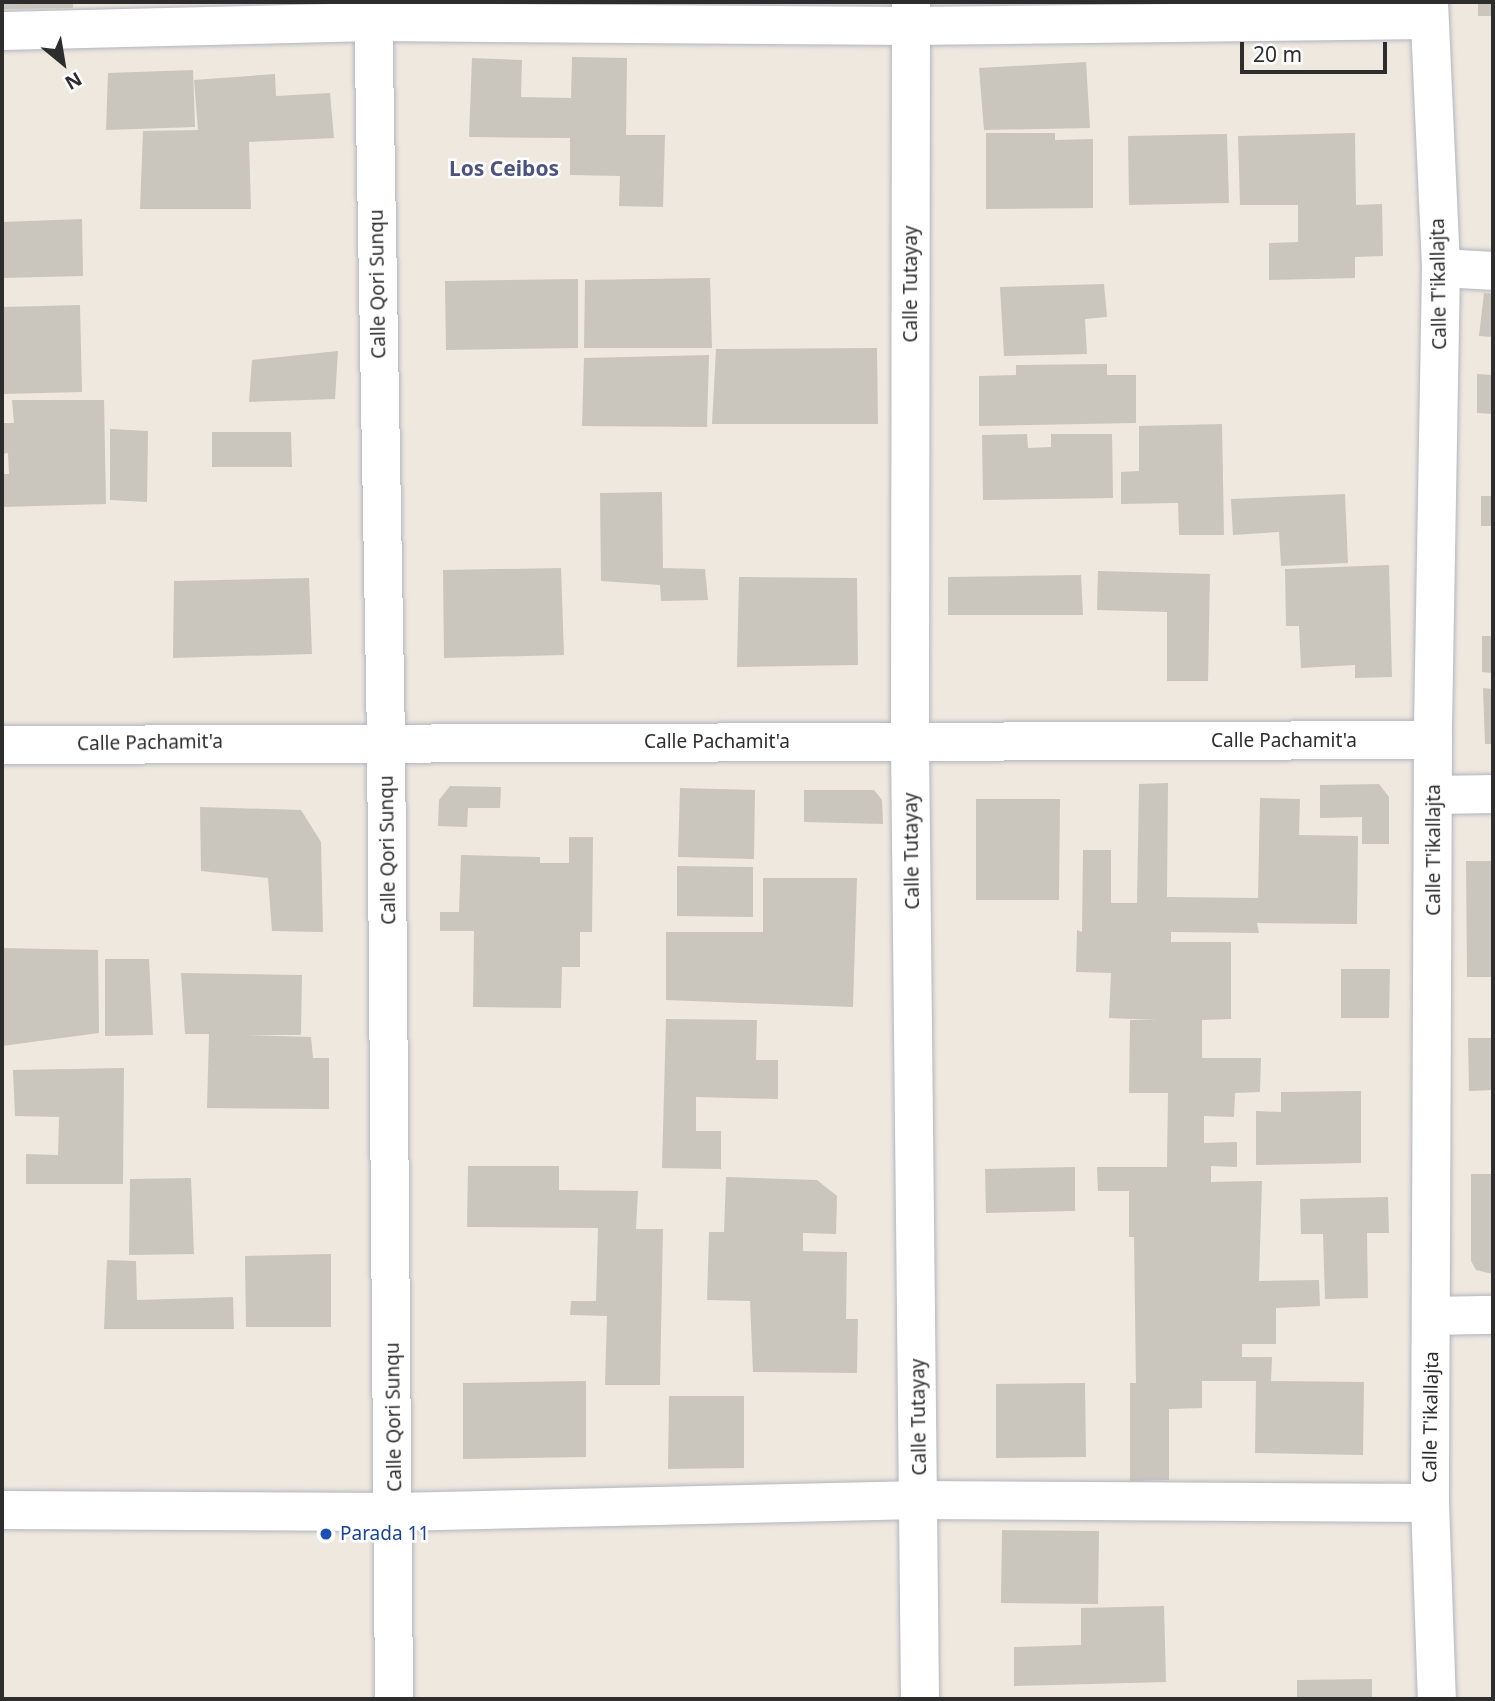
<!DOCTYPE html>
<html>
<head>
<meta charset="utf-8">
<style>
  body { margin:0 }
  #map { position:relative; width:1495px; height:1701px; overflow:hidden; background:#eee8df; font-family:"Noto Sans",sans-serif }
  div>[style] { position:absolute }
  [style*='--x'] { left:calc(var(--x)*1px); top:calc(var(--y)*1px); width:calc(var(--w)*1px); rotate:calc(var(--a)*1deg) }
  .building>* { inset:0; background:#cac6bd }
  .roads { filter:drop-shadow(0 0 2px #b3b5c0) drop-shadow(0 0 2px #b3b5c0) }
  .minor>* { height:38px; margin:-19px; padding:0 19px; transform-origin:19px; border-radius:19px; background:#fff }
  .dots>* { width:19px; height:19px; translate:-50% -50%; box-sizing:border-box; border:4px solid #fff; border-radius:50% }
  span { translate:-50% -50%; white-space:nowrap; text-align:center; line-height:1.15; -webkit-text-stroke:5px #fff; paint-order:stroke }
  .street-label { font-size:19px; color:#2d2d2d }
  .transit-label { font-size:19px; color:#164399 }
  .left { translate:0 -50%; text-align:left }
  .neighbourhood-label { font-size:21px; color:#4c537f; font-weight:700 }
  .frame { position:absolute; inset:0; border:4px solid #2d2d2d; pointer-events:none }
  .north { position:absolute; left:28px; top:28px; width:70px; height:70px; -webkit-text-stroke:5px #fff; paint-order:stroke; rotate:150deg; font-size:19px; font-weight:700; line-height:28px; text-align:center; color:#2d2d2d }
  .north::after { content:''; display:block; margin:auto; width:24px; height:32px; background:#2d2d2d; clip-path:polygon(50% 0,100% 100%,50% 72%,0 100%) }
  .scale { position:absolute; left:1240px; top:42px; width:147px; height:32px; box-sizing:border-box; border:4px solid #2d2d2d; border-top:0; padding-left:9px; font-size:21px; line-height:24px; white-space:nowrap; color:#2d2d2d; -webkit-text-stroke:5px #fff; paint-order:stroke }
</style>
</head>
<body>
<div id="map">
  <div class="building">
    <i style="clip-path:polygon(2px 2px,73px 2px,73px 8px,2px 9px)"></i>
    <i style="clip-path:polygon(443px 2px,493px 2px,493px 4px,443px 6px)"></i>
    <i style="clip-path:polygon(1478px 2px,1493px 2px,1493px 16px,1478px 16px)"></i>
    <i style="clip-path:polygon(572px 57px,627px 58px,626px 135px,665px 135px,663px 207px,619px 206px,620px 176px,570px 175px,570px 138px,469px 137px,472px 58px,522px 60px,521px 97px,571px 98px)"></i>
    <i style="clip-path:polygon(1086px 62px,1090px 128px,984px 130px,979px 68px)"></i>
    <i style="clip-path:polygon(193px 70px,195px 127px,106px 130px,108px 73px)"></i>
    <i style="clip-path:polygon(275px 74px,276px 96px,330px 93px,334px 138px,249px 142px,251px 209px,140px 209px,143px 131px,198px 130px,194px 80px)"></i>
    <i style="clip-path:polygon(986px 133px,1055px 133px,1055px 140px,1093px 139px,1093px 208px,986px 209px)"></i>
    <i style="clip-path:polygon(1355px 133px,1356px 205px,1382px 204px,1383px 256px,1355px 257px,1355px 278px,1269px 280px,1269px 243px,1298px 242px,1298px 205px,1240px 205px,1238px 136px)"></i>
    <i style="clip-path:polygon(1227px 134px,1229px 203px,1129px 205px,1128px 136px)"></i>
    <i style="clip-path:polygon(82px 219px,83px 276px,2px 278px,2px 222px)"></i>
    <i style="clip-path:polygon(710px 278px,712px 348px,584px 348px,585px 280px)"></i>
    <i style="clip-path:polygon(578px 279px,578px 348px,446px 350px,445px 281px)"></i>
    <i style="clip-path:polygon(1104px 284px,1107px 317px,1085px 319px,1087px 354px,1004px 356px,1000px 287px)"></i>
    <i style="clip-path:polygon(1484px 293px,1493px 294px,1493px 337px,1479px 336px)"></i>
    <i style="clip-path:polygon(80px 305px,82px 392px,2px 394px,2px 307px)"></i>
    <i style="clip-path:polygon(877px 348px,878px 424px,712px 424px,716px 349px)"></i>
    <i style="clip-path:polygon(338px 351px,335px 399px,249px 402px,252px 360px)"></i>
    <i style="clip-path:polygon(709px 355px,707px 427px,582px 426px,584px 358px)"></i>
    <i style="clip-path:polygon(1107px 364px,1107px 375px,1136px 375px,1136px 423px,979px 426px,979px 376px,1016px 375px,1016px 365px)"></i>
    <i style="clip-path:polygon(1477px 374px,1493px 375px,1493px 414px,1477px 413px)"></i>
    <i style="clip-path:polygon(12px 400px,104px 400px,106px 504px,2px 507px,2px 474px,9px 474px,8px 453px,2px 454px,2px 423px,14px 423px)"></i>
    <i style="clip-path:polygon(1222px 424px,1224px 535px,1179px 535px,1178px 503px,1121px 504px,1121px 472px,1139px 471px,1139px 426px)"></i>
    <i style="clip-path:polygon(110px 429px,148px 431px,147px 502px,110px 500px)"></i>
    <i style="clip-path:polygon(212px 432px,291px 432px,292px 467px,212px 467px)"></i>
    <i style="clip-path:polygon(1027px 434px,1028px 448px,1051px 447px,1051px 434px,1112px 434px,1113px 498px,983px 500px,982px 435px)"></i>
    <i style="clip-path:polygon(662px 492px,663px 568px,705px 569px,708px 600px,661px 601px,660px 585px,601px 581px,600px 493px)"></i>
    <i style="clip-path:polygon(1345px 494px,1348px 563px,1281px 566px,1279px 532px,1233px 535px,1231px 499px)"></i>
    <i style="clip-path:polygon(1481px 496px,1493px 496px,1493px 526px,1481px 526px)"></i>
    <i style="clip-path:polygon(1389px 565px,1392px 677px,1355px 678px,1355px 665px,1301px 668px,1299px 626px,1286px 626px,1285px 569px)"></i>
    <i style="clip-path:polygon(561px 568px,564px 655px,444px 658px,443px 570px)"></i>
    <i style="clip-path:polygon(1098px 571px,1210px 574px,1208px 681px,1167px 681px,1167px 612px,1097px 610px)"></i>
    <i style="clip-path:polygon(1081px 575px,1083px 615px,948px 615px,948px 577px)"></i>
    <i style="clip-path:polygon(739px 577px,857px 578px,858px 665px,737px 667px)"></i>
    <i style="clip-path:polygon(309px 578px,312px 654px,173px 658px,174px 581px)"></i>
    <i style="clip-path:polygon(1482px 636px,1493px 636px,1493px 673px,1482px 672px)"></i>
    <i style="clip-path:polygon(1483px 688px,1493px 689px,1493px 744px,1485px 744px)"></i>
    <i style="clip-path:polygon(1168px 783px,1167px 897px,1258px 898px,1260px 798px,1300px 799px,1299px 835px,1358px 836px,1357px 924px,1257px 923px,1259px 933px,1171px 932px,1171px 942px,1231px 942px,1231px 1019px,1202px 1020px,1202px 1058px,1261px 1058px,1260px 1092px,1235px 1093px,1234px 1117px,1204px 1116px,1204px 1143px,1237px 1142px,1237px 1167px,1211px 1166px,1211px 1182px,1262px 1181px,1259px 1281px,1319px 1280px,1320px 1306px,1276px 1308px,1276px 1344px,1242px 1344px,1242px 1357px,1272px 1357px,1271px 1381px,1364px 1382px,1363px 1455px,1255px 1453px,1256px 1381px,1202px 1381px,1202px 1408px,1169px 1409px,1169px 1480px,1130px 1481px,1130px 1383px,1136px 1383px,1134px 1237px,1129px 1237px,1129px 1191px,1098px 1191px,1097px 1167px,1167px 1167px,1168px 1093px,1129px 1093px,1130px 1020px,1157px 1020px,1109px 1018px,1111px 973px,1076px 972px,1077px 930px,1082px 932px,1083px 850px,1111px 850px,1111px 903px,1137px 903px,1139px 784px)"></i>
    <i style="clip-path:polygon(1379px 784px,1389px 797px,1389px 844px,1362px 844px,1362px 817px,1320px 818px,1320px 785px)"></i>
    <i style="clip-path:polygon(450px 786px,501px 787px,500px 808px,468px 808px,467px 827px,438px 826px,439px 800px)"></i>
    <i style="clip-path:polygon(680px 788px,755px 790px,754px 859px,678px 857px)"></i>
    <i style="clip-path:polygon(804px 790px,874px 790px,882px 800px,883px 824px,804px 822px)"></i>
    <i style="clip-path:polygon(976px 799px,1060px 799px,1059px 900px,976px 900px)"></i>
    <i style="clip-path:polygon(200px 807px,301px 810px,321px 842px,323px 932px,272px 931px,268px 878px,201px 871px)"></i>
    <i style="clip-path:polygon(569px 837px,593px 837px,592px 932px,580px 932px,580px 967px,562px 967px,561px 1008px,473px 1007px,474px 931px,440px 931px,440px 912px,459px 912px,461px 855px,540px 857px,540px 863px,569px 863px)"></i>
    <i style="clip-path:polygon(1466px 861px,1493px 861px,1493px 977px,1467px 977px)"></i>
    <i style="clip-path:polygon(677px 866px,753px 867px,753px 917px,677px 916px)"></i>
    <i style="clip-path:polygon(763px 878px,857px 878px,853px 1007px,666px 1000px,666px 932px,763px 932px)"></i>
    <i style="clip-path:polygon(2px 948px,98px 950px,99px 1033px,2px 1046px)"></i>
    <i style="clip-path:polygon(105px 959px,149px 959px,153px 1035px,105px 1036px)"></i>
    <i style="clip-path:polygon(1341px 969px,1390px 969px,1389px 1018px,1341px 1018px)"></i>
    <i style="clip-path:polygon(181px 973px,302px 975px,301px 1035px,249px 1035px,311px 1037px,313px 1058px,329px 1058px,329px 1109px,207px 1108px,209px 1034px,185px 1034px)"></i>
    <i style="clip-path:polygon(666px 1019px,757px 1020px,756px 1060px,778px 1060px,778px 1099px,696px 1097px,696px 1131px,721px 1131px,721px 1169px,662px 1168px)"></i>
    <i style="clip-path:polygon(1468px 1038px,1493px 1038px,1493px 1090px,1469px 1091px)"></i>
    <i style="clip-path:polygon(124px 1068px,123px 1184px,26px 1184px,26px 1154px,58px 1155px,59px 1117px,15px 1116px,13px 1070px)"></i>
    <i style="clip-path:polygon(1361px 1091px,1361px 1163px,1256px 1165px,1256px 1111px,1281px 1112px,1281px 1092px)"></i>
    <i style="clip-path:polygon(468px 1166px,559px 1166px,559px 1190px,638px 1191px,636px 1229px,663px 1229px,660px 1385px,605px 1385px,607px 1316px,570px 1315px,571px 1301px,596px 1301px,598px 1228px,467px 1227px)"></i>
    <i style="clip-path:polygon(1075px 1167px,1075px 1211px,986px 1213px,985px 1169px)"></i>
    <i style="clip-path:polygon(1471px 1174px,1493px 1174px,1493px 1274px,1476px 1270px,1471px 1261px)"></i>
    <i style="clip-path:polygon(726px 1177px,817px 1180px,837px 1196px,836px 1234px,803px 1233px,803px 1251px,847px 1252px,846px 1319px,858px 1319px,857px 1373px,753px 1372px,750px 1301px,707px 1300px,709px 1232px,724px 1232px)"></i>
    <i style="clip-path:polygon(191px 1178px,194px 1254px,129px 1255px,130px 1179px)"></i>
    <i style="clip-path:polygon(1388px 1197px,1389px 1233px,1367px 1233px,1368px 1298px,1325px 1299px,1323px 1234px,1301px 1234px,1300px 1199px)"></i>
    <i style="clip-path:polygon(331px 1254px,331px 1327px,246px 1327px,245px 1256px)"></i>
    <i style="clip-path:polygon(107px 1260px,136px 1261px,137px 1300px,233px 1297px,234px 1329px,104px 1329px)"></i>
    <i style="clip-path:polygon(586px 1381px,586px 1457px,463px 1459px,463px 1383px)"></i>
    <i style="clip-path:polygon(1085px 1383px,1086px 1457px,996px 1458px,996px 1384px)"></i>
    <i style="clip-path:polygon(669px 1396px,744px 1396px,744px 1468px,668px 1469px)"></i>
    <i style="clip-path:polygon(1002px 1530px,1099px 1531px,1098px 1604px,1001px 1603px)"></i>
    <i style="clip-path:polygon(1164px 1606px,1166px 1682px,1014px 1686px,1014px 1647px,1081px 1645px,1081px 1608px)"></i>
    <i style="clip-path:polygon(1372px 1679px,1372px 1699px,1297px 1699px,1297px 1680px)"></i>
  </div>
  <div class="roads">
    <div class="minor">
      <i style="--x:373;--y:2;--w:738;--a:88.99"></i>
      <i style="--x:386;--y:740;--w:959;--a:89.52"></i>
      <i style="--x:911;--y:2;--w:741;--a:90.08"></i>
      <i style="--x:910;--y:743;--w:956;--a:89.4"></i>
      <i style="--x:1429;--y:2;--w:266;--a:87.4"></i>
      <i style="--x:1441;--y:268;--w:472;--a:91"></i>
      <i style="--x:1433;--y:740;--w:763;--a:90.23"></i>
      <i style="--x:1430;--y:1503;--w:196;--a:88"></i>
      <i style="--x:2;--y:31;--w:371;--a:-1.4"></i>
      <i style="--x:373;--y:22;--w:538;--a:0.43"></i>
      <i style="--x:911;--y:26;--w:518;--a:-0.66"></i>
      <i style="--x:1441;--y:268;--w:52;--a:3.3"></i>
      <i style="--x:2;--y:745;--w:1431;--a:-0.2"></i>
      <i style="--x:1435;--y:795;--w:58;--a:-1"></i>
      <i style="--x:1433;--y:1316;--w:60;--a:-1"></i>
      <i style="--x:2;--y:1510;--w:393;--a:0.3"></i>
      <i style="--x:395;--y:1512;--w:525;--a:-1.31"></i>
      <i style="--x:920;--y:1500;--w:510;--a:0.34"></i>
    </div>
  </div>
  <div class="dots">
    <i style="left:326px;top:1534px;background:#1a4fb4"></i>
  </div>
  <div class="street-label">
    <span style="left:378px;top:284px;rotate:-91deg">Calle Qori Sunqu</span>
    <span style="left:911px;top:284px;rotate:-90deg">Calle Tutayay</span>
    <span style="left:1439px;top:284px;rotate:-91deg">Calle T'ikallajta</span>
    <span style="left:1284px;top:741px">Calle Pachamit'a</span>
    <span style="left:717px;top:742px">Calle Pachamit'a</span>
    <span style="left:150px;top:743px;rotate:-1deg">Calle Pachamit'a</span>
    <span style="left:388px;top:850px;rotate:-91deg">Calle Qori Sunqu</span>
    <span style="left:1434px;top:850px;rotate:-90deg">Calle T'ikallajta</span>
    <span style="left:912px;top:851px;rotate:-91deg">Calle Tutayay</span>
    <span style="left:394px;top:1417px;rotate:-91deg">Calle Qori Sunqu</span>
    <span style="left:919px;top:1417px;rotate:-91deg">Calle Tutayay</span>
    <span style="left:1431px;top:1417px;rotate:-89deg">Calle T'ikallajta</span>
  </div>
  <div class="transit-label">
    <span class="left" style="left:340px;top:1534px">Parada 11</span>
  </div>
  <div class="neighbourhood-label">
    <span style="left:504px;top:168px">Los Ceibos</span>
  </div>
  <div class="frame"></div>
  <div class="north">N</div>
  <div class="scale">20 m</div>
</div>
</body>
</html>
